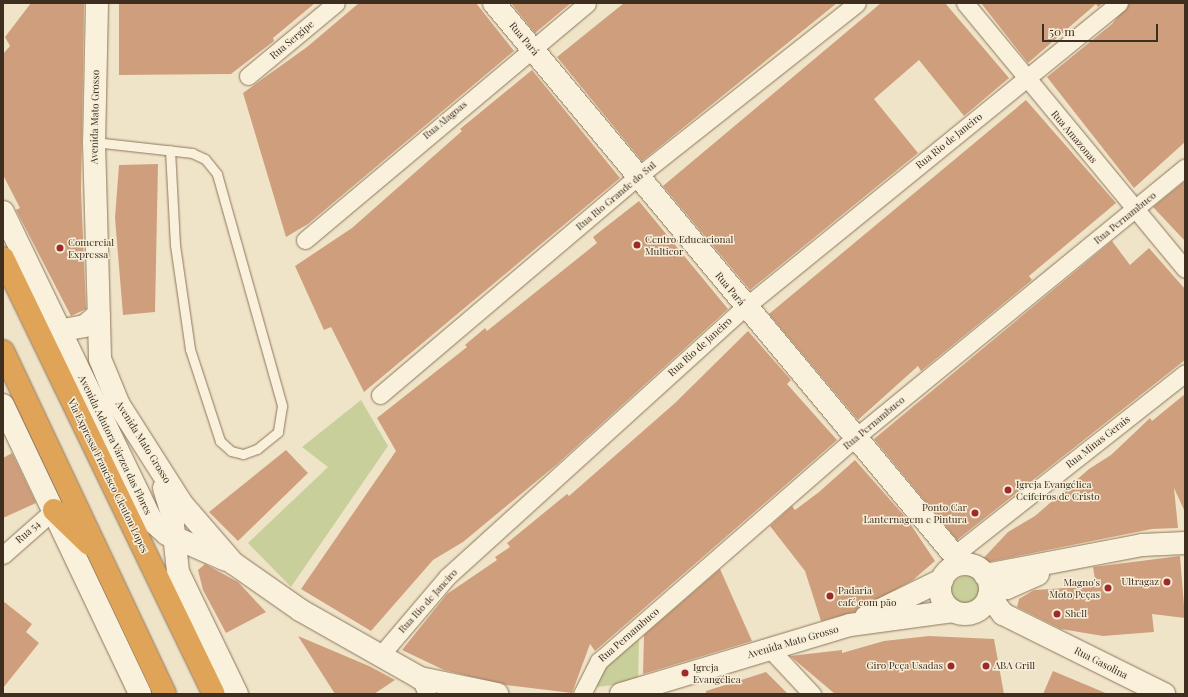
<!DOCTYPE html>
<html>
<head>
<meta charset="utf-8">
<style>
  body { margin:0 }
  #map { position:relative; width:1188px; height:697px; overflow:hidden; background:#f0e4c8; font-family:"Playfair Display",serif }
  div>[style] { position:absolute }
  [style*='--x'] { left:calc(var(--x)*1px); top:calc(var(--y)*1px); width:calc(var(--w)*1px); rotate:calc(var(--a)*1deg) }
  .green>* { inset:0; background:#c9cf9b }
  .round { border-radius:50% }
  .building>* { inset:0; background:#cf9f7d }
  .roads { filter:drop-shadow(0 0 1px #8d765c) drop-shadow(0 0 1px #8d765c) }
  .lane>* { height:9px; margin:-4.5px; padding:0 4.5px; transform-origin:4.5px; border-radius:4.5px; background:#faf1dc }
  .street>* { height:17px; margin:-8.5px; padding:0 8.5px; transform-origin:8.5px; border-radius:8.5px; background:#faf1dc }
  .secondary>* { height:22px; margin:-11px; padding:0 11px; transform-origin:11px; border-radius:11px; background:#faf1dc }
  .secondary>.ring { margin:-11px; padding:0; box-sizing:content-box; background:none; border:22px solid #faf1dc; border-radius:50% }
  .highway>* { height:22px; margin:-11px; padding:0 11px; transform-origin:11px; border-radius:11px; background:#e0a458 }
  .dots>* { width:11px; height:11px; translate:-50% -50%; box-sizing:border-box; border:2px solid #f7eed8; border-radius:50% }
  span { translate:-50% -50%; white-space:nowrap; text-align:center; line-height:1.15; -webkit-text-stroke:3px #f7eed8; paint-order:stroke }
  .street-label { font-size:10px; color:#3d2e20 }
  .poi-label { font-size:10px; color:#3d2e20 }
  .left { translate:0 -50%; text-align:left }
  .right { translate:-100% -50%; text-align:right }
  .frame { position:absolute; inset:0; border:4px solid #3d2e20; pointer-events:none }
  .scale { position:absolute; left:1042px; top:24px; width:116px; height:18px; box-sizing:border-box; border:2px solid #3d2e20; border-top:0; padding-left:5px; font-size:12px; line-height:14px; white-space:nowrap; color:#3d2e20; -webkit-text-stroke:3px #f7eed8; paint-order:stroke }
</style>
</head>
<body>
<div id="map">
  <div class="green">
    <i style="clip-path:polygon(361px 400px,388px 446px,291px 587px,248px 543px,328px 467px,302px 447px)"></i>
    <i class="round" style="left:950px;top:576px;width:34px;height:34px"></i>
    <i style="clip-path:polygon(639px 639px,638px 682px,597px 687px,599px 671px)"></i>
  </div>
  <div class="building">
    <i style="clip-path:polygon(31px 3px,84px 3px,81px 191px,86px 309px,71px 316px,16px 210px,20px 208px,3px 175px,3px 54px,10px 46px,5px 37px)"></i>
    <i style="clip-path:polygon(119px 3px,315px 3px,273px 38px,274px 41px,231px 74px,119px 75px)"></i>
    <i style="clip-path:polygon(359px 3px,476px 3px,514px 51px,308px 224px,286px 237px,243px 93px,307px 47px)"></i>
    <i style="clip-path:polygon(511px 3px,571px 3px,535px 33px)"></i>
    <i style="clip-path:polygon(624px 3px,837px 3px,642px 161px,557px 57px)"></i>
    <i style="clip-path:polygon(881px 3px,945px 3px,1009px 78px,964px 116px,919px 60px,874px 99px,918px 153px,750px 290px,663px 186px)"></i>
    <i style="clip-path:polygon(981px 3px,1103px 3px,1098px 7px,1096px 4px,1028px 63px)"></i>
    <i style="clip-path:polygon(1129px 3px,1185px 3px,1185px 142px,1134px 188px,1047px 77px,1112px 24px)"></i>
    <i style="clip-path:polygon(532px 70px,620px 178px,364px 392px,331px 327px,324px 330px,295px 266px,352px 228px,462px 131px,460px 129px)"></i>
    <i style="clip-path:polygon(1026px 100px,1116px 203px,1029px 276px,1032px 280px,921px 371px,918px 366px,858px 420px,769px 314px)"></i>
    <i style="clip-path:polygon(158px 164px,155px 312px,123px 315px,115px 218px,119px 165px)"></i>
    <i style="clip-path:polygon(1185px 181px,1185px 241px,1153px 207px)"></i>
    <i style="clip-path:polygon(639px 201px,728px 309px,556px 465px,463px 542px,433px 560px,371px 631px,301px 589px,396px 451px,377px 418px,467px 347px,465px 345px,485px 328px,487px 331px,597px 243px,593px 237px)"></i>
    <i style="clip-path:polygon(1112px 241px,1130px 265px,1149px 248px,1185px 289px,1185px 360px,957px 540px,874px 439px)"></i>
    <i style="clip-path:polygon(748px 331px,791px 380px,787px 384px,837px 440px,595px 651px,590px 644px,572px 693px,506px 685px,444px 670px,402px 650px,447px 594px,497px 560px,495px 557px,510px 547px,507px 543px,567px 494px,569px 496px,675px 403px)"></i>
    <i style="clip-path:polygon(1185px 394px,1185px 512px,1174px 488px,1178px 528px,1152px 529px,978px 564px,1008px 532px,1035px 516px,1089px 469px,1111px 455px,1150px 418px,1152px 421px)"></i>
    <i style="clip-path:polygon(286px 450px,308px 473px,238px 541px,209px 512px)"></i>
    <i style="clip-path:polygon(12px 453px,36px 503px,3px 518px,3px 458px)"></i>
    <i style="clip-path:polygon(855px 460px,907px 519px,935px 561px,913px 580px,855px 612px,821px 621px,805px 571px,770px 526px,792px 506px,795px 510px,819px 492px)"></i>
    <i style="clip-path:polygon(1180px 556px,1185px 618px,1152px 614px,1154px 632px,1103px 636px,1061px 629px,1017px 607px,1019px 599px,1034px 590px,1096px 586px,1093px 567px)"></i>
    <i style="clip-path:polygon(205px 564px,238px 582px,266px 612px,226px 633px,203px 590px,198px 570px)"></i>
    <i style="clip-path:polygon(720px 569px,752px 641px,643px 674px,644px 635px)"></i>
    <i style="clip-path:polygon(3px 601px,32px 624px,26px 632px,39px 643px,3px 688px)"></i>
    <i style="clip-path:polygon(298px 636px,369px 666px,395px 680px,374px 694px,335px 694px)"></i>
    <i style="clip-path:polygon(929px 636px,994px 639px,1004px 694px,835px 694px,790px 656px,842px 650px,842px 653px,884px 641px)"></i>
    <i style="clip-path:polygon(1053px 671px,1108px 694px,1043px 694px)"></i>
    <i style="clip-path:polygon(766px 672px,788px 694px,706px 694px,706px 691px)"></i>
  </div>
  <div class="roads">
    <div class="lane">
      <i style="--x:94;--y:142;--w:99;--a:6.4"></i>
      <i style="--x:192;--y:153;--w:14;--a:25"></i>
      <i style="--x:205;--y:159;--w:19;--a:51"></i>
      <i style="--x:217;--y:174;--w:241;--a:74.3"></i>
      <i style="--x:282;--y:406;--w:26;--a:99"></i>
      <i style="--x:278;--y:432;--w:27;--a:141"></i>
      <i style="--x:257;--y:449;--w:15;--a:160"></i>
      <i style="--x:243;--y:454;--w:12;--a:-166"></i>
      <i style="--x:231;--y:451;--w:15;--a:-138"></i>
      <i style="--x:220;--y:441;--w:97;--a:-108.1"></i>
      <i style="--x:190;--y:349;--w:105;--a:-98.2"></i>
      <i style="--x:175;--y:245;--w:95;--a:-93"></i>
    </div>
    <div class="street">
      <i style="--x:965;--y:3;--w:345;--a:50.4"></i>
      <i style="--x:248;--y:76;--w:114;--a:-39.7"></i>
      <i style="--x:305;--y:240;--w:368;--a:-40"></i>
      <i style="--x:380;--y:395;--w:337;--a:-40.3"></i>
      <i style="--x:637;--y:177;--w:280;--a:-38.3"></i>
      <i style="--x:3;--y:555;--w:68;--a:-41.4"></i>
      <i style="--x:954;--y:555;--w:294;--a:-38.2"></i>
      <i style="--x:954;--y:555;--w:17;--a:36"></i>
      <i style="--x:948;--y:571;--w:17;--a:-69"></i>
      <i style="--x:770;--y:649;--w:62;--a:47"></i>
      <i style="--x:379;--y:657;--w:106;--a:-49.6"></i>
      <i style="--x:448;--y:576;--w:401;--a:-42.2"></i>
      <i style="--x:745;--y:307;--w:482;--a:-39.1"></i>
      <i style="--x:420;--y:678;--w:17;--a:66"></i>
      <i style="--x:582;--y:694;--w:37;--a:-63"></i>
      <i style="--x:599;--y:661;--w:342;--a:-41.1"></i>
      <i style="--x:857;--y:436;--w:424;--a:-39.3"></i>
    </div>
    <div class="secondary">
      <i style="--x:97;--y:3;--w:139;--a:91.2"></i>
      <i style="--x:94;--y:142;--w:217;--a:88.4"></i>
      <i style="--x:100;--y:359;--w:50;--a:67.6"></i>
      <i style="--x:119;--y:405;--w:117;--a:57.5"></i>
      <i style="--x:182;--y:504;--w:78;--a:49.2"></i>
      <i style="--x:233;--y:563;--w:82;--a:35"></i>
      <i style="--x:300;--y:610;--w:138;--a:29.5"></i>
      <i style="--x:420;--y:678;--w:79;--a:11.7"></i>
      <i style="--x:494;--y:3;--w:719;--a:50.19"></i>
      <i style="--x:3;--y:212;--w:343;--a:64.3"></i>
      <i style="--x:152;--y:521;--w:20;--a:41"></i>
      <i style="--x:167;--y:534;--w:64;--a:23.8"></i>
      <i style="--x:69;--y:329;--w:16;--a:-11"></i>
      <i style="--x:85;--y:326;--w:18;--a:-41"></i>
      <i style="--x:3;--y:405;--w:320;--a:64.6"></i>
      <i style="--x:164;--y:488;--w:28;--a:73"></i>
      <i style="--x:172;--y:515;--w:57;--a:84"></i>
      <i style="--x:178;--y:572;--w:136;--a:64.2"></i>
      <i class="ring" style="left:940px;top:564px;width:28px;height:28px"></i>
      <i style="--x:985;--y:575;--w:160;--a:-10.8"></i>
      <i style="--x:1142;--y:545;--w:43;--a:-2.7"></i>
      <i style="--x:990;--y:591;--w:17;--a:-10"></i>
      <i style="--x:1007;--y:588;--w:34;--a:-24"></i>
      <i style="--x:989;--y:596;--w:23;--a:52"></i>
      <i style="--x:1003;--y:614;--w:180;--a:26.4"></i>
      <i style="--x:866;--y:617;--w:85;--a:-26"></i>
      <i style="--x:621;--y:694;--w:239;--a:-16.8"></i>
      <i style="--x:850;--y:625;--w:104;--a:-7.7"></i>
    </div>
    <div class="highway">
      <i style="--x:3;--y:258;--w:484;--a:64.2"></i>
      <i style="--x:3;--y:351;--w:379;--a:64.7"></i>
      <i style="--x:54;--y:510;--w:49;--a:44.2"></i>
    </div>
  </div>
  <div class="dots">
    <i style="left:637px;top:245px;background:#9e2a2b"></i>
    <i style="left:60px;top:248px;background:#9e2a2b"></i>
    <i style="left:1008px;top:490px;background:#9e2a2b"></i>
    <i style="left:975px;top:513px;background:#9e2a2b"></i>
    <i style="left:1167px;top:582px;background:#9e2a2b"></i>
    <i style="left:1108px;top:588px;background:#9e2a2b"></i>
    <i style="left:830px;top:596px;background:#9e2a2b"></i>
    <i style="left:1057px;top:614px;background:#9e2a2b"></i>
    <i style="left:951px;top:666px;background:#9e2a2b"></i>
    <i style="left:986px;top:666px;background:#9e2a2b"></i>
    <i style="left:685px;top:673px;background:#9e2a2b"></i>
  </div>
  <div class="street-label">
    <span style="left:524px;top:39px;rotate:50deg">Rua Pará</span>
    <span style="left:292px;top:40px;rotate:-40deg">Rua Sergipe</span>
    <span style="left:95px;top:117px;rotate:-89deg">Avenida Mato Grosso</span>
    <span style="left:445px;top:120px;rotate:-40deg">Rua Alagoas</span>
    <span style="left:1074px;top:137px;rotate:50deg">Rua Amazonas</span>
    <span style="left:949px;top:141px;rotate:-39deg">Rua Rio de Janeiro</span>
    <span style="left:616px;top:196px;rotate:-40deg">Rua Rio Grande do Sul</span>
    <span style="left:1125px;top:218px;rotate:-39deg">Rua Pernambuco</span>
    <span style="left:730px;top:289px;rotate:50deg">Rua Pará</span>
    <span style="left:700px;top:347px;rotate:-42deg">Rua Rio de Janeiro</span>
    <span style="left:874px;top:423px;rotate:-40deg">Rua Pernambuco</span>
    <span style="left:143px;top:442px;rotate:58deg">Avenida Mato Grosso</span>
    <span style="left:1098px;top:442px;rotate:-38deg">Rua Minas Gerais</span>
    <span style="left:115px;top:445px;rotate:64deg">Avenida Adutora Várzea das Flores</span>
    <span style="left:108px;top:476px;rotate:64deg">Via Expressa Francisco Cleuton Lopes</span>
    <span style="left:28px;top:532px;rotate:-41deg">Rua 54</span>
    <span style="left:428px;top:601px;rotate:-48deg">Rua Rio de Janeiro</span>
    <span style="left:629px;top:635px;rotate:-41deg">Rua Pernambuco</span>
    <span style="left:793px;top:642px;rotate:-16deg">Avenida Mato Grosso</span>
    <span style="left:1101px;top:663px;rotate:27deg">Rua Gasolina</span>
  </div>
  <div class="poi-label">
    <span class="left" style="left:645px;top:245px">Centro Educacional<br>Multicor</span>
    <span class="left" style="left:68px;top:248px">Comercial<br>Expressa</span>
    <span class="left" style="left:1016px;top:490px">Igreja Evangélica<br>Ceifeiros de Cristo</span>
    <span class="right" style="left:967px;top:513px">Ponto Car<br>Lanternagem e Pintura</span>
    <span class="right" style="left:1100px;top:588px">Magno's<br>Moto Peças</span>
    <span class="right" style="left:1159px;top:582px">Ultragaz</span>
    <span class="left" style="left:838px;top:596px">Padaria<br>café com pão</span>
    <span class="left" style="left:1065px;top:614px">Shell</span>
    <span class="right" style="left:943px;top:666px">Giro Peça Usadas</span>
    <span class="left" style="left:994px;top:666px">ABA Grill</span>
    <span class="left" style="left:693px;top:673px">Igreja<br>Evangélica</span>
  </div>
  <div class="frame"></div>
  <div class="scale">50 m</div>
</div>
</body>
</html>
